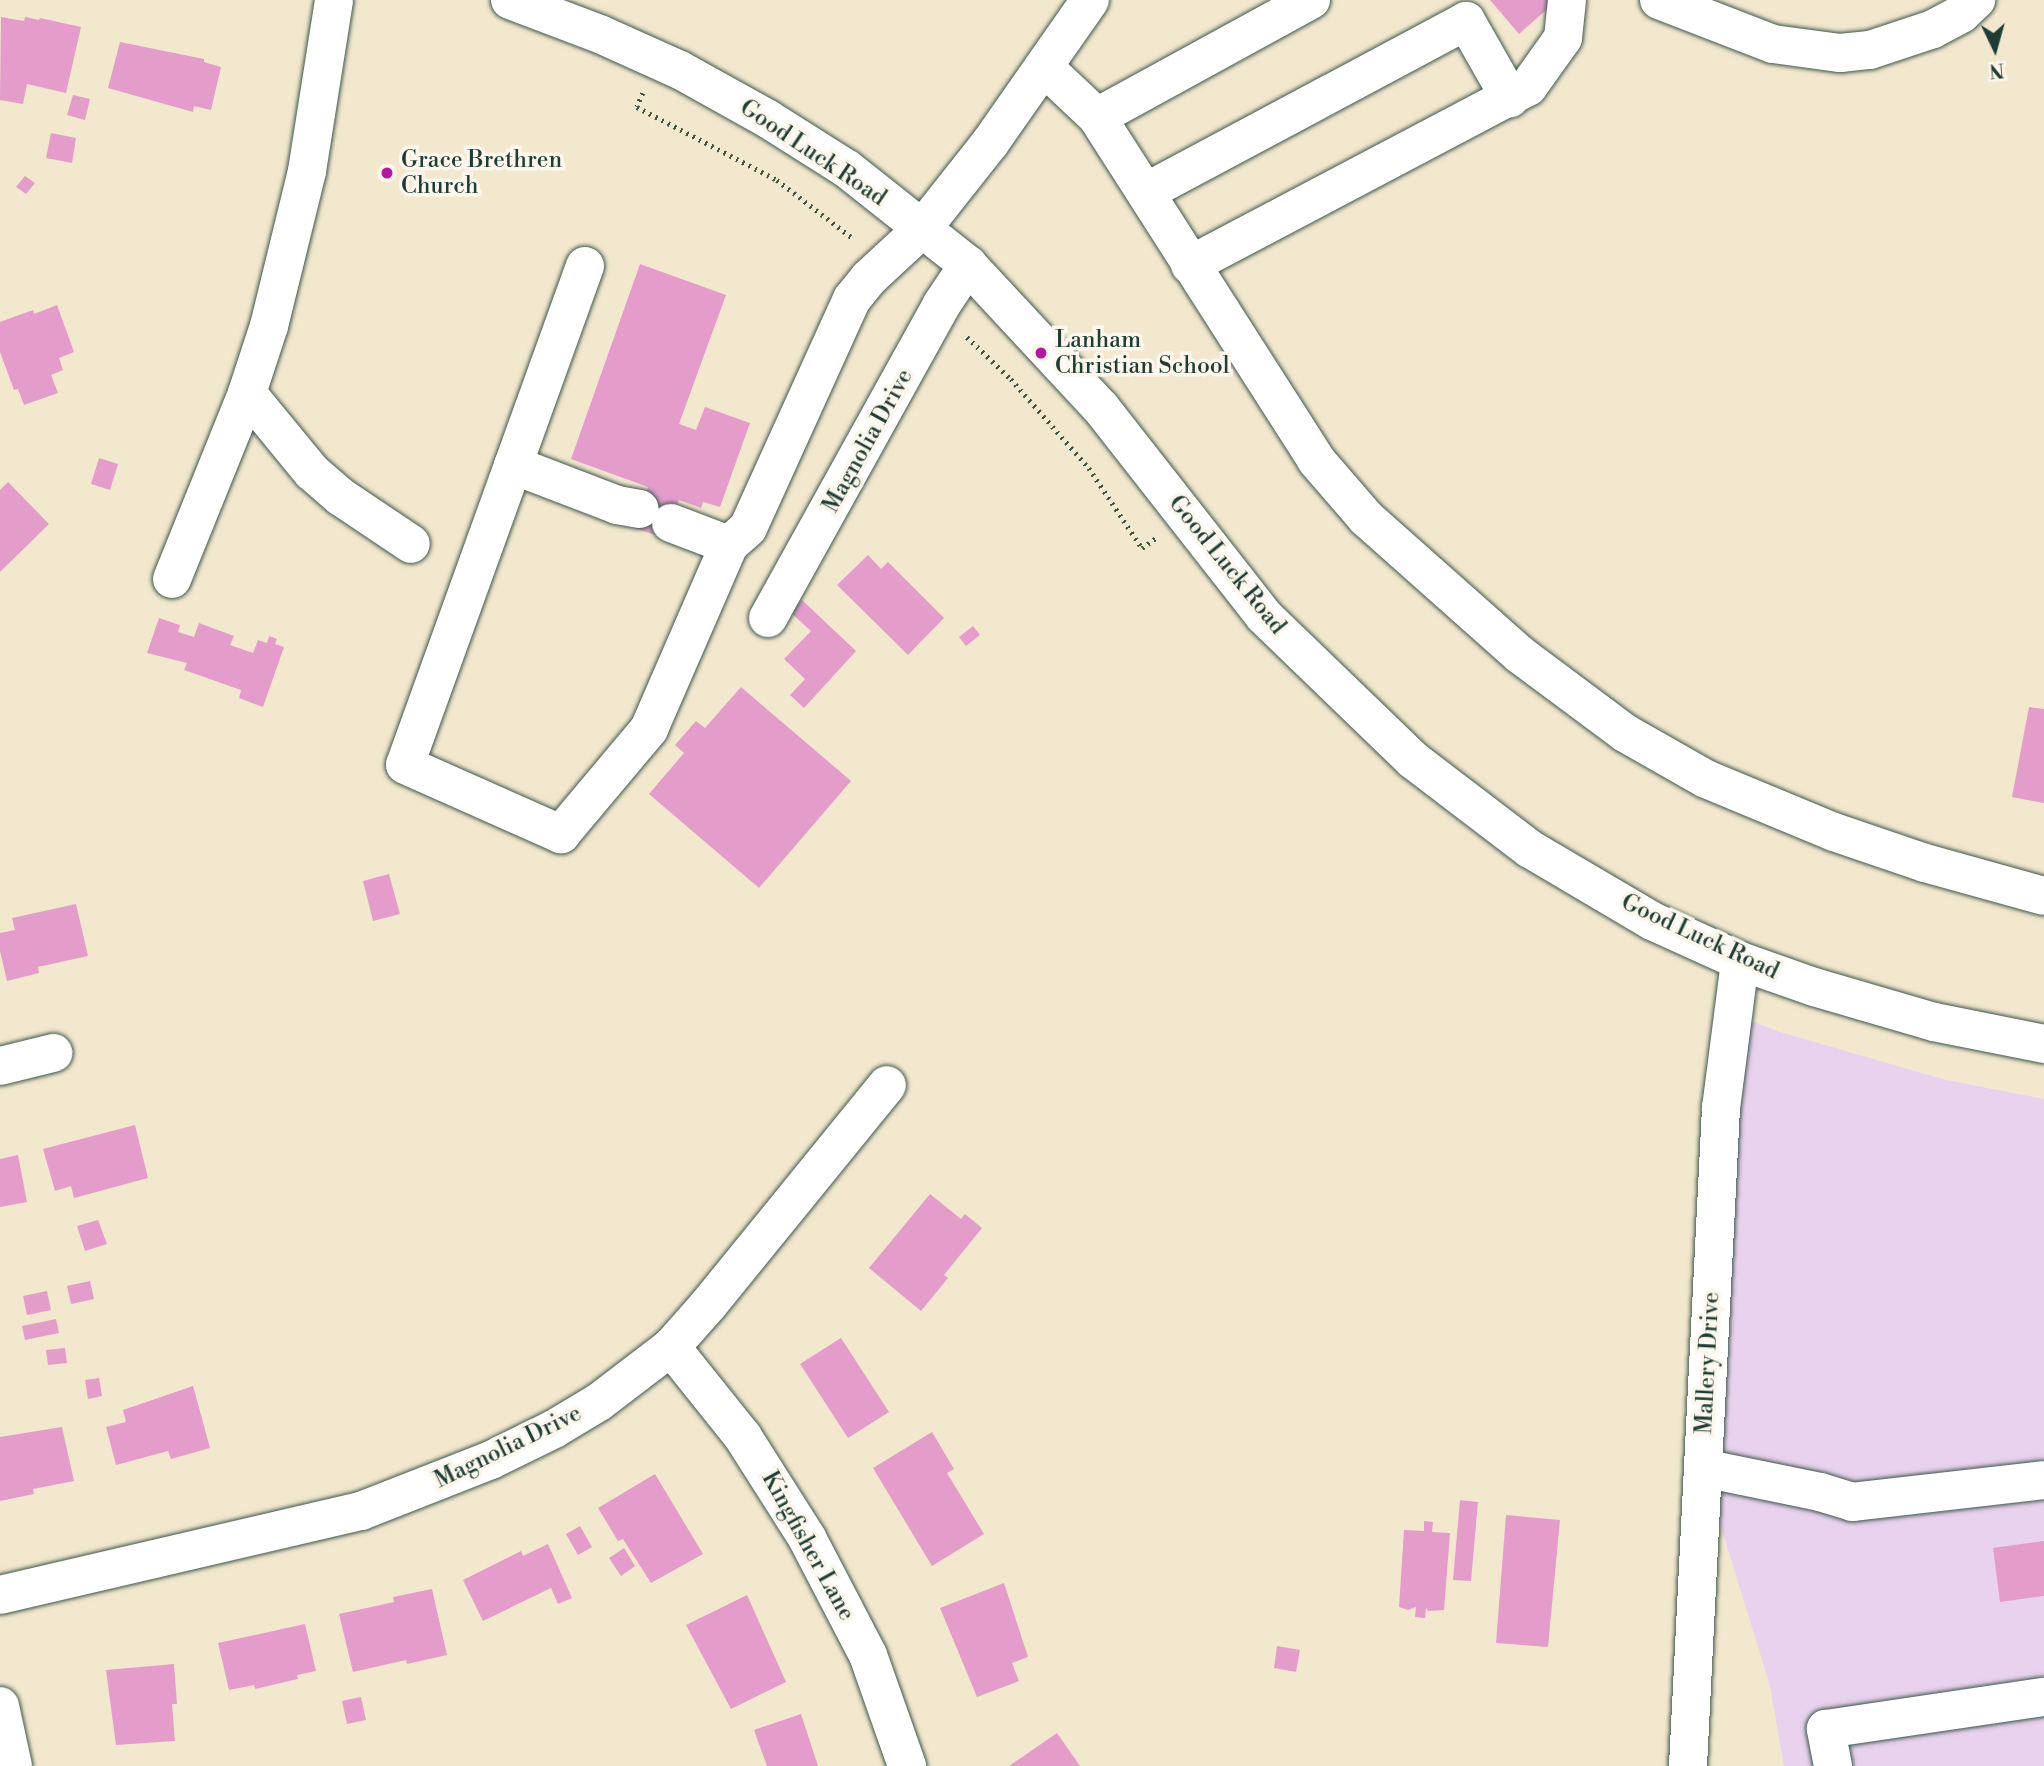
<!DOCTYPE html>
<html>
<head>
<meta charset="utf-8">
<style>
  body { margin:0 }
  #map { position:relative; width:2044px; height:1766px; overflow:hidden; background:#f2e8ce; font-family:"Libre Bodoni",serif }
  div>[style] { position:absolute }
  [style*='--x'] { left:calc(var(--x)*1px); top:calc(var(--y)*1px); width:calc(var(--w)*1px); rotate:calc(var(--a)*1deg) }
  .built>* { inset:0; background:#e8d2ee }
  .building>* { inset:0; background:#e49dcb }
  .path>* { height:4.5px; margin-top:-2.25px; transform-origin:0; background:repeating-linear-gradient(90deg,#3f574b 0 2px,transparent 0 7px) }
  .roads { filter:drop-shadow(0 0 2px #3f574b) drop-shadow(0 0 2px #3f574b) }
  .minor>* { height:38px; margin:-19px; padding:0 19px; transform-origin:19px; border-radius:19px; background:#fff }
  .major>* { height:38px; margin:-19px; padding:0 19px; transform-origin:19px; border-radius:19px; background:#fff }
  .dots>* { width:19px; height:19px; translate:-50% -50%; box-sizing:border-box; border:4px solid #fbf7ec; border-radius:50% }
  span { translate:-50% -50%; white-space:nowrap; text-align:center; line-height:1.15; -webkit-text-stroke:7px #fbf7ec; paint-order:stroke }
  .street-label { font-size:23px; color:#1f3d34 }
  .poi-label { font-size:23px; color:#1f3d34 }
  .left { translate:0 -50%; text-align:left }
  .north { position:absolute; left:1960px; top:14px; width:70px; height:70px; -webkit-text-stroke:5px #fbf7ec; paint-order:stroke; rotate:175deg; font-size:19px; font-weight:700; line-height:28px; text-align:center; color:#1f3d34 }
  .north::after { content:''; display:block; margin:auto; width:24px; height:32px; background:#1f3d34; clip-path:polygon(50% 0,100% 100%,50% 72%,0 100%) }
</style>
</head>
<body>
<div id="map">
  <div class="built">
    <i style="clip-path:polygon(1733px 1014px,1780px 1032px,1946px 1080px,2044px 1099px,2044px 1766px,1784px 1766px,1770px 1686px,1703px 1468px)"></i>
  </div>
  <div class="building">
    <i style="clip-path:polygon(1490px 0,1547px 0,1552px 5px,1519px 34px)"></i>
    <i style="clip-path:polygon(1px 17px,24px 21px,25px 17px,39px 20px,40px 18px,81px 27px,66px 93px,27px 84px,23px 104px,0 100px)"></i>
    <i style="clip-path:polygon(120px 42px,204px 59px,204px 62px,221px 67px,211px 110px,194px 106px,193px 112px,108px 88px)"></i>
    <i style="clip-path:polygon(73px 95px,90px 99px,85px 120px,67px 115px)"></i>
    <i style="clip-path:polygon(51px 133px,76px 138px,72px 163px,46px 158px)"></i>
    <i style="clip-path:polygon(25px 176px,35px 183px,26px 194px,16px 187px)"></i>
    <i style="clip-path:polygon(640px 264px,726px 295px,679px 424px,696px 430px,705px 407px,750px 423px,720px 507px,703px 502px,701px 508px,679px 500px,665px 538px,634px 528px,648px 487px,571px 459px)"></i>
    <i style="clip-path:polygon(57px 305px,74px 352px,59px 358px,63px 370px,51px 375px,58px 393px,24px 405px,18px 389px,14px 390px,0 352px,0 322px,33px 310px,34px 314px)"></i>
    <i style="clip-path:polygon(99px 458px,118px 464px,110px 490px,91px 484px)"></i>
    <i style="clip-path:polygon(8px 482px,49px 524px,0 572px,0 490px)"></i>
    <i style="clip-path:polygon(868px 555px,881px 569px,888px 562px,944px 618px,908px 655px,837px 585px)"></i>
    <i style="clip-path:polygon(802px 600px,856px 651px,804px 708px,790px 695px,805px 679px,784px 659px,811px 631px,790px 612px)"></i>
    <i style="clip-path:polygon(159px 618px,180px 625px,178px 632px,194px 637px,199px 623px,234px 636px,230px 645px,253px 653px,258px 640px,267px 643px,269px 636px,277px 639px,275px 644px,284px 647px,263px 707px,239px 698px,241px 690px,184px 670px,187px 663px,147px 653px)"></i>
    <i style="clip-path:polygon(973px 626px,980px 635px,966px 646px,959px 637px)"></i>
    <i style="clip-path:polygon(741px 687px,851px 781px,759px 888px,649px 794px,684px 753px,675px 745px,696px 721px,705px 728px)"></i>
    <i style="clip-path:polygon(2029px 707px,2044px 709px,2044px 803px,2012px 797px)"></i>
    <i style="clip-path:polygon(389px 874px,400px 914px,373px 921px,363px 881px)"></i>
    <i style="clip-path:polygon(76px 904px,88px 956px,38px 967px,39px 973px,7px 981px,0 951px,0 933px,15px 930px,12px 918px)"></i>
    <i style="clip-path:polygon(135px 1125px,148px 1178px,74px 1198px,71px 1186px,55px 1191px,43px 1149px)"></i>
    <i style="clip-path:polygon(18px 1155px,27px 1202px,0 1207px,0 1159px)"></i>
    <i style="clip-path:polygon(930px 1194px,961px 1219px,965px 1214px,982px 1228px,944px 1275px,948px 1278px,921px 1311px,869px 1268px)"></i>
    <i style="clip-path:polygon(98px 1220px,107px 1244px,85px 1251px,77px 1226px)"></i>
    <i style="clip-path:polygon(90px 1281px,94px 1299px,71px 1304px,67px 1286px)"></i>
    <i style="clip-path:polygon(47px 1291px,51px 1310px,27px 1315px,23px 1296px)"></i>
    <i style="clip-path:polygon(56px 1319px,59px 1333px,25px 1340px,22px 1326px)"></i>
    <i style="clip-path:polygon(841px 1338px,889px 1412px,848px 1438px,800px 1364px)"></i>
    <i style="clip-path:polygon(65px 1348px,67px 1363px,48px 1365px,46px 1350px)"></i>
    <i style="clip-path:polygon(99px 1378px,102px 1396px,88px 1399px,85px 1380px)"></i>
    <i style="clip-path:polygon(193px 1386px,210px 1448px,171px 1459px,168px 1451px,116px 1465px,106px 1427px,126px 1422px,123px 1410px)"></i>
    <i style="clip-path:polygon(62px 1427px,74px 1481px,33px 1489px,34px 1494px,0 1501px,0 1437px)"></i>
    <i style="clip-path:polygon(932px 1432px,954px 1469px,947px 1473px,984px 1534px,932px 1566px,873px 1468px)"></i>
    <i style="clip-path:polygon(655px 1474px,703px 1554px,651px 1583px,623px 1539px,618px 1541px,598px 1508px)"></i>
    <i style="clip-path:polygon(1460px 1500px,1478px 1502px,1471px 1581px,1453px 1580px)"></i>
    <i style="clip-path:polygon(1506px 1515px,1560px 1520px,1548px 1647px,1496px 1643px)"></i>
    <i style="clip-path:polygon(1424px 1521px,1433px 1522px,1432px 1532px,1450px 1533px,1444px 1610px,1428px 1611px,1426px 1608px,1425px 1618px,1415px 1617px,1416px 1607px,1408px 1610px,1399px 1607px,1404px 1530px,1424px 1531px)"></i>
    <i style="clip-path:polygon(580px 1526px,592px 1547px,578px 1555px,566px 1534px)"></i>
    <i style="clip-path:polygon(2044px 1541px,2044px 1596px,2000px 1602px,1993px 1548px)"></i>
    <i style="clip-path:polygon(548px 1544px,572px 1598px,558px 1604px,551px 1588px,483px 1621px,463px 1580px,521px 1551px,523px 1556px)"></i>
    <i style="clip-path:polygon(624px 1548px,635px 1566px,621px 1576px,609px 1558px)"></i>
    <i style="clip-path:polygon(1004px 1583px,1028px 1657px,1012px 1663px,1019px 1681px,977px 1697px,940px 1608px)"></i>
    <i style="clip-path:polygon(432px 1589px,447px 1655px,407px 1664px,406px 1660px,353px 1672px,339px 1614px,394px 1602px,393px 1597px)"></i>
    <i style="clip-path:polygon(747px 1595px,786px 1682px,731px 1709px,686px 1625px)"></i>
    <i style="clip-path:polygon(305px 1624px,316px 1671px,297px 1675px,298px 1679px,255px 1689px,254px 1685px,229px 1690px,218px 1643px)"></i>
    <i style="clip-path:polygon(1277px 1646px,1300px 1650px,1296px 1672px,1274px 1668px)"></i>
    <i style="clip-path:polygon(174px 1664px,177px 1704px,172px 1704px,175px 1741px,116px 1745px,106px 1670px)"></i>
    <i style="clip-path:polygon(361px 1697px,366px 1720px,347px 1724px,342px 1701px)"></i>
    <i style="clip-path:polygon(801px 1714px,818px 1766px,767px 1766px,754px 1730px)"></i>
    <i style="clip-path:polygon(1057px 1733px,1080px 1766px,1009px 1766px)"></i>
  </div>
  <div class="path">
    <i style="--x:643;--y:93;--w:15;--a:113"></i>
    <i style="--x:637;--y:107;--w:158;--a:27.5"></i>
    <i style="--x:777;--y:180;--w:97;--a:37.5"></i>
    <i style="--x:967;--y:337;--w:61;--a:43.7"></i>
    <i style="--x:1011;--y:379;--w:118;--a:48.8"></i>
    <i style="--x:1089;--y:468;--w:96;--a:56.5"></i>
    <i style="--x:1142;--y:548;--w:17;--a:-36"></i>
  </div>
  <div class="roads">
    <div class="minor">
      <i style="--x:1659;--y:0;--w:122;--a:21.1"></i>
      <i style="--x:1773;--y:44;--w:68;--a:7.7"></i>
      <i style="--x:1840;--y:53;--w:30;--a:-6"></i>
      <i style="--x:1870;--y:50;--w:66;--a:-18.4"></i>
      <i style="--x:1933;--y:29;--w:32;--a:-28"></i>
      <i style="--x:1961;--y:14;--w:21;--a:-43"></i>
      <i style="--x:1044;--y:67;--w:73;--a:43.3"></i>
      <i style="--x:1097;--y:117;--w:407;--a:57.4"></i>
      <i style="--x:1316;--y:460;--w:77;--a:49.2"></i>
      <i style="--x:1366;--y:518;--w:205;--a:41.6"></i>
      <i style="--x:1519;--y:654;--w:132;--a:36.7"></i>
      <i style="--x:1625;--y:733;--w:93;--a:29.6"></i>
      <i style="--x:1706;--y:779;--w:139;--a:22.5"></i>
      <i style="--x:1834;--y:832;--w:96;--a:18.8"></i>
      <i style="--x:1925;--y:863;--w:123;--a:15.5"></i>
      <i style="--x:1097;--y:117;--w:244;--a:-28.7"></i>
      <i style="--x:1146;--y:192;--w:363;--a:-28.1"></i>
      <i style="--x:1466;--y:21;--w:89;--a:60.3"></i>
      <i style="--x:1190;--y:265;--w:382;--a:-27.8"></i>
      <i style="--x:1528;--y:87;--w:60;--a:-54.5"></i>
      <i style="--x:1563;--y:38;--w:38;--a:-84"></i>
      <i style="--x:585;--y:266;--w:530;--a:109.84"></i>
      <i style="--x:405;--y:765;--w:171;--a:23.9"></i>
      <i style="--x:561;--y:834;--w:137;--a:-50"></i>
      <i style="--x:649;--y:729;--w:201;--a:-66.5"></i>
      <i style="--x:729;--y:545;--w:25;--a:-42"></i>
      <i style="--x:748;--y:528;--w:252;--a:-65.6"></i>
      <i style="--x:852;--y:299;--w:27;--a:-51"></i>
      <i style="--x:869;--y:278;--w:72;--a:-42.8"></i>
      <i style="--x:922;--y:229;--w:110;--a:-51.7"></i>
      <i style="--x:990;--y:143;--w:174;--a:-55"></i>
      <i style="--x:247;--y:393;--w:102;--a:50.6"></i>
      <i style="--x:312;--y:472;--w:38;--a:41"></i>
      <i style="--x:341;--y:497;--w:84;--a:33.9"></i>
      <i style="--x:513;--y:465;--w:111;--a:21"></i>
      <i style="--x:617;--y:505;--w:23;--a:10"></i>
      <i style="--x:671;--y:523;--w:62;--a:20.8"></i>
      <i style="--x:172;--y:579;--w:201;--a:-68"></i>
      <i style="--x:247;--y:393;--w:71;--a:-71.8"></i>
      <i style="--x:269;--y:326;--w:160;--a:-76.2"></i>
      <i style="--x:307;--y:171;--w:173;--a:-81"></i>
      <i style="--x:768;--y:618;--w:359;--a:-61"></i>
      <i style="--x:942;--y:304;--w:47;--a:-56.3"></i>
      <i style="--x:0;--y:1066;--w:55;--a:-13.8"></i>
      <i style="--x:671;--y:1347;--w:115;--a:51.3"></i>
      <i style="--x:743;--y:1437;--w:120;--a:57.6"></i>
      <i style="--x:807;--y:1538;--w:132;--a:62.5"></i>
      <i style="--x:868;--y:1655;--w:118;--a:70.6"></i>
      <i style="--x:1703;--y:1468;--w:119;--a:11.6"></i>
      <i style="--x:1820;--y:1492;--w:34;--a:17"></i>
      <i style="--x:1852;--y:1502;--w:193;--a:-6.5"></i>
      <i style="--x:0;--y:1595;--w:371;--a:-13.1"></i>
      <i style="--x:361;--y:1511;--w:140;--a:-21.4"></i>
      <i style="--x:491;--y:1460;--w:70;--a:-26.2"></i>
      <i style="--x:554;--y:1429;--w:52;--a:-31"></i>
      <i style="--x:599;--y:1402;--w:91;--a:-37.4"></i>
      <i style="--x:671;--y:1347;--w:57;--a:-48.5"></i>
      <i style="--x:709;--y:1304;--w:282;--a:-50.9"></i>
      <i style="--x:0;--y:1706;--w:61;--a:77.8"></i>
      <i style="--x:1688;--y:1766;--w:659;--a:-87.13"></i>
      <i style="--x:1721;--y:1108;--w:148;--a:-82.6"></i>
      <i style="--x:1833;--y:1766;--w:38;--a:-101"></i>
      <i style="--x:1826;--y:1729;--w:220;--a:-8.4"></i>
    </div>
    <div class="major">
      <i style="--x:510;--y:0;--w:98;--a:20.8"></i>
      <i style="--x:602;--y:35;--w:85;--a:24.2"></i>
      <i style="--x:680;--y:70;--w:101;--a:29.1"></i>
      <i style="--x:768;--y:119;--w:93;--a:32.3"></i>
      <i style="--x:847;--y:169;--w:154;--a:38.4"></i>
      <i style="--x:968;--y:265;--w:195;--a:47.1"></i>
      <i style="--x:1101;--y:408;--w:264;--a:51.9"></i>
      <i style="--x:1264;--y:616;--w:207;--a:44"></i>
      <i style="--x:1413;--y:760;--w:147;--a:37.3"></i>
      <i style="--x:1530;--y:849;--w:142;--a:30.5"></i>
      <i style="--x:1652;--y:921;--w:97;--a:24.4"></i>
      <i style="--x:1740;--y:961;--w:78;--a:19.4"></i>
      <i style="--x:1814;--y:987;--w:125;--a:16.3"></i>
      <i style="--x:1934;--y:1022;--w:112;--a:11.3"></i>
    </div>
  </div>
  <div class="dots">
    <i style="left:387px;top:173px;background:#b5179e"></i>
    <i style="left:1041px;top:353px;background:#b5179e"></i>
  </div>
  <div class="street-label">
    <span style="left:813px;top:153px;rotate:34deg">Good Luck Road</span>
    <span style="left:868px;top:441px;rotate:-61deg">Magnolia Drive</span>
    <span style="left:1227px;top:565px;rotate:51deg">Good Luck Road</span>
    <span style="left:1700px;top:937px;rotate:25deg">Good Luck Road</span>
    <span style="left:1708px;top:1363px;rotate:-87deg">Mallery Drive</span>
    <span style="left:508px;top:1447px;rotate:-26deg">Magnolia Drive</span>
    <span style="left:808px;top:1546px;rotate:61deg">Kingfisher Lane</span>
  </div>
  <div class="poi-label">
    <span class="left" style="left:401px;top:173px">Grace Brethren<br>Church</span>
    <span class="left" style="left:1055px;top:353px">Lanham<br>Christian School</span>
  </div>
  <div class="north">N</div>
</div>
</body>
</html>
